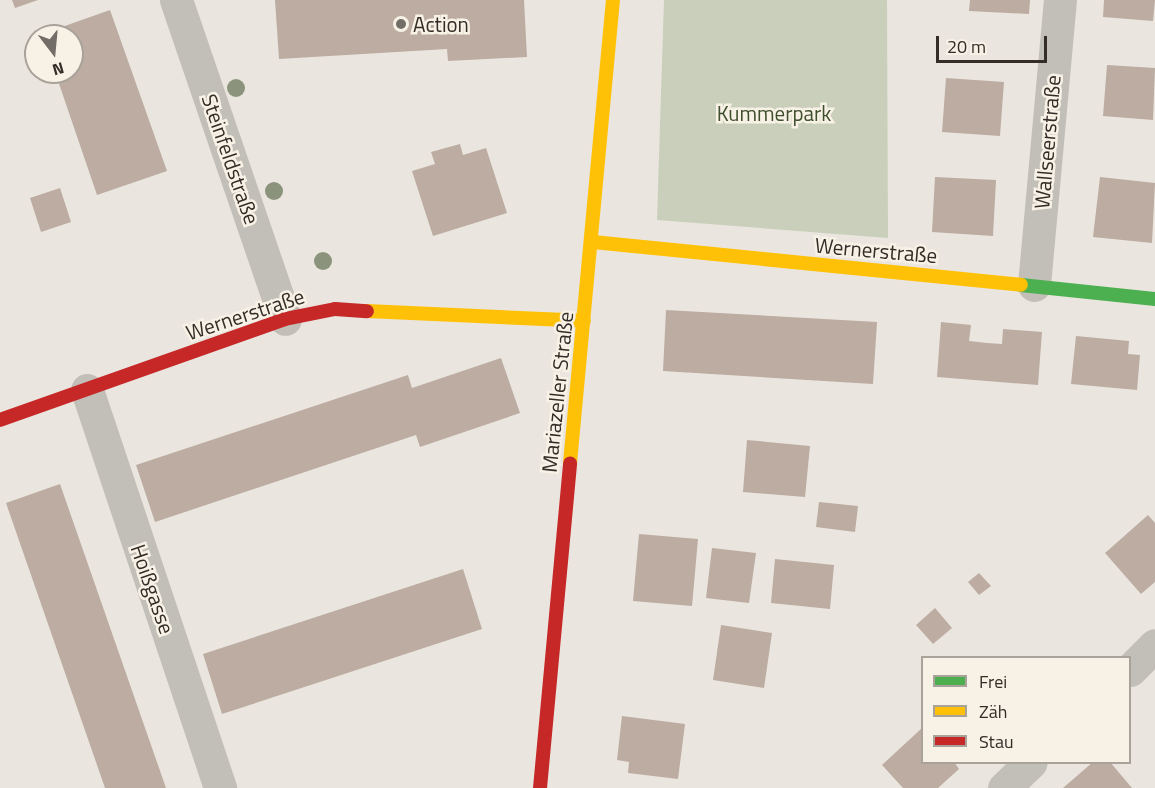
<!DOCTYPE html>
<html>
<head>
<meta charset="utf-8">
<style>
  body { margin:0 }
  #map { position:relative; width:1155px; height:788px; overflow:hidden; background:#eae6df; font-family:"Titillium Web",sans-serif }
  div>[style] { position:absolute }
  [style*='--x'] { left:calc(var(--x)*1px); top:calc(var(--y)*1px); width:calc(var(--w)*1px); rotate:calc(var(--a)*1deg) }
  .green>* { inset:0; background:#c9cfba }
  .building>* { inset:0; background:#bcaca2 }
  .street>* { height:33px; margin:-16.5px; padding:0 16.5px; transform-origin:16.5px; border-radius:16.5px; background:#c2beb8 }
  .fast>* { height:14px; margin:-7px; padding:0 7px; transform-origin:7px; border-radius:7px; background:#4caf50 }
  .slow>* { height:14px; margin:-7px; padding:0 7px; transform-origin:7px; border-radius:7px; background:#ffc107 }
  .jam>* { height:14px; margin:-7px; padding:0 7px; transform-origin:7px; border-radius:7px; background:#c62828 }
  .trees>* { width:18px; height:18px; margin:-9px; border-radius:50%; background:#8c937d }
  .dots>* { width:16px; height:16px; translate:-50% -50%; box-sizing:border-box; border:3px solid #f7f1e6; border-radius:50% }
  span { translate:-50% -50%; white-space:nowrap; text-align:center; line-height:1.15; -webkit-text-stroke:5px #f7f1e6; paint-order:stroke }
  .poi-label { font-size:21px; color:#332c27 }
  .left { translate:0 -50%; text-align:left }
  .park-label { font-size:21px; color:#3f4f2d }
  .street-label { font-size:21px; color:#332c27 }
  .legend { position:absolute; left:921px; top:656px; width:210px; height:108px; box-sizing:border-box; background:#f7f1e6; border:2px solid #a9a29a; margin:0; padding:8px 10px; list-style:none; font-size:18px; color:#332c27 }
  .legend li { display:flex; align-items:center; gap:12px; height:30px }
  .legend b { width:30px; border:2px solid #a9a29a }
  .north { position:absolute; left:24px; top:24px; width:60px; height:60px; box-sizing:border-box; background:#f7f1e6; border:2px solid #a9a29a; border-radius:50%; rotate:164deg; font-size:16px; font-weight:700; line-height:24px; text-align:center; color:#332c27 }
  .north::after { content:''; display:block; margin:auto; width:21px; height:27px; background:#736d67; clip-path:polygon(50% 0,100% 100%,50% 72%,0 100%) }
  .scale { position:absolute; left:936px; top:36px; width:111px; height:27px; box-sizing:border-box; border:3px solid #332c27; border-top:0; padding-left:8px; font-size:18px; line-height:21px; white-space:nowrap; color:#332c27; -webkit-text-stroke:4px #f7f1e6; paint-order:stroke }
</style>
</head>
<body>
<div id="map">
  <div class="green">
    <i style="clip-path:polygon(664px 0,887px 0,888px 238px,657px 220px)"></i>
  </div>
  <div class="building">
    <i style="clip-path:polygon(12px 0,38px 0,15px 8px)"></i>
    <i style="clip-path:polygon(275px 0,524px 0,527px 57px,448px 61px,447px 49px,279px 59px)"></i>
    <i style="clip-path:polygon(970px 0,1030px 0,1029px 14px,969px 11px)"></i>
    <i style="clip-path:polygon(1104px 0,1155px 0,1153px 21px,1103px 17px)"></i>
    <i style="clip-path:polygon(110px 10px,167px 171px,97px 195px,55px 72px,72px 72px,72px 36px,42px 34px)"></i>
    <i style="clip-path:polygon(1107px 65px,1155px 68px,1153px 120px,1103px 116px)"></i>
    <i style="clip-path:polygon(946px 78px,1004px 82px,1000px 136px,942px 132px)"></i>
    <i style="clip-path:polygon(460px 144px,463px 155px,486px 148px,507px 213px,433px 236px,412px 171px,435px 164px,431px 152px)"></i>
    <i style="clip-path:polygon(935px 177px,996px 180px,993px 236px,932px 232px)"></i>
    <i style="clip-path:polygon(1100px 177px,1155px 183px,1152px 243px,1093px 237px)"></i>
    <i style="clip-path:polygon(60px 188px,71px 222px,41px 232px,30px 198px)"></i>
    <i style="clip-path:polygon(666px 310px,877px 322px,873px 384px,663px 371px)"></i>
    <i style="clip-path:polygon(941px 322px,971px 325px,969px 341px,987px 343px,1002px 344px,1003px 329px,1042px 332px,1038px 385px,937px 377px)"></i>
    <i style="clip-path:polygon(1076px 336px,1129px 341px,1128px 354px,1140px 355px,1137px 390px,1071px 384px)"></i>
    <i style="clip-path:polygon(501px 358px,520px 413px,420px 447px,416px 435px,155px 522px,136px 465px,408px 375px,412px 388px)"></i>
    <i style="clip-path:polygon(747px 440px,810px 446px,805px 497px,743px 492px)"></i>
    <i style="clip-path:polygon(60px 484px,166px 788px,105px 788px,6px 503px)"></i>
    <i style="clip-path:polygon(819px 502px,858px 506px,855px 532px,816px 527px)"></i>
    <i style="clip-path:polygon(1148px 515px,1155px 523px,1155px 582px,1141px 594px,1105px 553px)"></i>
    <i style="clip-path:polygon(639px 534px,698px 539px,692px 606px,633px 601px)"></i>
    <i style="clip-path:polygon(712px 548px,756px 553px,749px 603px,706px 598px)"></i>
    <i style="clip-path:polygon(775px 559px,834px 565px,830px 609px,771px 603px)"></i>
    <i style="clip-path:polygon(463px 569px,482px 629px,222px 714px,203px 654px)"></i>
    <i style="clip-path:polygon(979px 573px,991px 586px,979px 595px,968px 582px)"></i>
    <i style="clip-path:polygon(935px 608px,952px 628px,933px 644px,916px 625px)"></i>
    <i style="clip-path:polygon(721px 625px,772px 633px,764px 688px,713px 680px)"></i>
    <i style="clip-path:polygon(622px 716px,685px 724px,678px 779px,628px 773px,629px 762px,617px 760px)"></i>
    <i style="clip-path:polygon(922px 728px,922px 762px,954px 762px,959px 769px,938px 788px,903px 788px,882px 765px)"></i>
    <i style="clip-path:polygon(1093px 762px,1110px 762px,1132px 788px,1063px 788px)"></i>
  </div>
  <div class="street">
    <i style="--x:176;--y:0;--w:337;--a:71.1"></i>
    <i style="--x:1034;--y:285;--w:286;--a:-84.8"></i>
    <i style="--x:87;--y:390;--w:420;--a:71.5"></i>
    <i style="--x:1130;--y:670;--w:35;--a:-45"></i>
    <i style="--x:1004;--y:788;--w:37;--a:-44"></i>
  </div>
  <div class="fast">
    <i style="--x:1021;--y:285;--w:135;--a:6"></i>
  </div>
  <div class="slow">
    <i style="--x:593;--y:242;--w:430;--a:5.7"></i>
    <i style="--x:367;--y:311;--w:217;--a:2.6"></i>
    <i style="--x:570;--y:463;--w:465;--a:-84.7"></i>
  </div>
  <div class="jam">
    <i style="--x:0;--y:420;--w:302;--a:-19.5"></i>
    <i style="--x:285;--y:319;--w:51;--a:-11.3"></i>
    <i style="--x:335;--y:309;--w:32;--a:4"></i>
    <i style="--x:540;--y:788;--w:326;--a:-84.7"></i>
  </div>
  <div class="trees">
    <i style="left:236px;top:88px"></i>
    <i style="left:274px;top:191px"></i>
    <i style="left:323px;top:261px"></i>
  </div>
  <div class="dots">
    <i style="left:401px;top:24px;background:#736d67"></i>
  </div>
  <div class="poi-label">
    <span class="left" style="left:413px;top:24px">Action</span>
  </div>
  <div class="park-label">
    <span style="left:774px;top:113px">Kummerpark</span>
  </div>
  <div class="street-label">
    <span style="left:1047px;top:142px;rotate:-85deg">Wallseerstraße</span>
    <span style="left:231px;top:159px;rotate:71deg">Steinfeldstraße</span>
    <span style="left:876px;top:250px;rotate:5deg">Wernerstraße</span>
    <span style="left:245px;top:314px;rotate:-18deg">Wernerstraße</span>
    <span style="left:557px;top:392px;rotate:-84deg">Mariazeller Straße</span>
    <span style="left:153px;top:589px;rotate:71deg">Hoißgasse</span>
  </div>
  <ul class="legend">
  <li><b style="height:8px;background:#4caf50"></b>Frei</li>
  <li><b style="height:8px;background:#ffc107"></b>Zäh</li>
  <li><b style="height:8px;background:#c62828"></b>Stau</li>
  </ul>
  <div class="north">N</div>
  <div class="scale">20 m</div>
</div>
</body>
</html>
